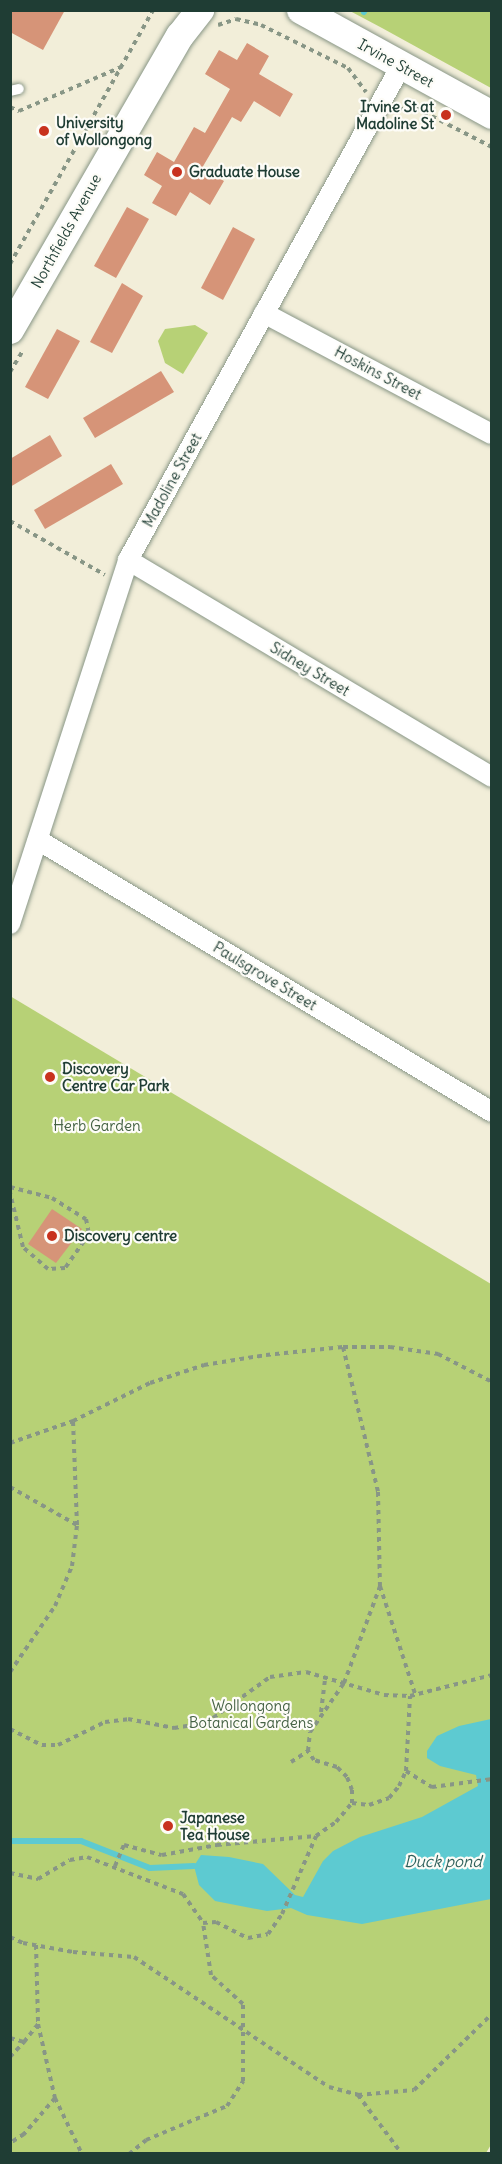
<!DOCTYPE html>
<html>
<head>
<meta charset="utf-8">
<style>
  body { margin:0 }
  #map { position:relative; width:502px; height:2164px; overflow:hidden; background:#f2eed9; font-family:Delius,sans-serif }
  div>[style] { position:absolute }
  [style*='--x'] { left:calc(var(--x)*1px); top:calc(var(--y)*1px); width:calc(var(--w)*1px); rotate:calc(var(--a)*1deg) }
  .green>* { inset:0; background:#b7d176 }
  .water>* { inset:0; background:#5dcad1 }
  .stream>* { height:6px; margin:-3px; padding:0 3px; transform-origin:3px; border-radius:3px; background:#5dcad1 }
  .building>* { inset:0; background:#d69478 }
  .path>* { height:4px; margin-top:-2px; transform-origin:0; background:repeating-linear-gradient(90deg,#889686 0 4.5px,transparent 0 9px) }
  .roads { filter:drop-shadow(0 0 2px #889686) drop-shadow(0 0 2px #889686) }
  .lane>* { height:10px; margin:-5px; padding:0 5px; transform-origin:5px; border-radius:5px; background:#fff }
  .street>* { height:20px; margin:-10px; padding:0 10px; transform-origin:10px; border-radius:10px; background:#fff }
  .secondary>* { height:28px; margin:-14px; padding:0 14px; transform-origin:14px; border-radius:14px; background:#fff }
  .dots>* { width:16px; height:16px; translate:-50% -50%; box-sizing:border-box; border:3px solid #fdfcf7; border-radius:50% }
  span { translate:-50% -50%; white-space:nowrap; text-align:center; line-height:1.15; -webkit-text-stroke:4.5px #fdfcf7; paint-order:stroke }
  .street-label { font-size:15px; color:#1f3d34 }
  .poi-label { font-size:15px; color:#1f3d34; font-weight:700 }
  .right { translate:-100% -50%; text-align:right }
  .left { translate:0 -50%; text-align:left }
  .park-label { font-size:15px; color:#456244 }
  .water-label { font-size:16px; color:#2e605b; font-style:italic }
  .frame { position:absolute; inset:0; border:12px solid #1f3d34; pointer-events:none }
</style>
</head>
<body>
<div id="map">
  <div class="green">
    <i style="clip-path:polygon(350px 11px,491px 11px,491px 88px,382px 28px)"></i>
    <i style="clip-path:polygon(195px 325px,208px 333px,183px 374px,165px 363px,158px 341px,165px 329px)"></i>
    <i style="clip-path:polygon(10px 996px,491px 1284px,492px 2143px,486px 2153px,11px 2153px)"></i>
  </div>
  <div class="water">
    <i style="clip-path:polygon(491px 1719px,491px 1899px,362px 1924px,307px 1915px,291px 1908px,267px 1911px,215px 1901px,199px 1885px,194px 1866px,201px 1855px,229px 1857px,263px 1864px,295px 1895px,303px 1897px,323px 1861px,333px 1851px,360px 1837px,422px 1817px,478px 1786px,476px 1775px,440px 1766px,427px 1758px,427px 1751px,437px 1736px,459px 1726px)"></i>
  </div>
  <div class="stream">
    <i style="--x:364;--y:12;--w:2;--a:-63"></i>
    <i style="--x:10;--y:1841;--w:71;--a:0"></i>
    <i style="--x:81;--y:1841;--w:74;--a:21.4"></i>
    <i style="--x:150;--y:1868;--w:44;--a:-2.6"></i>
  </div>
  <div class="building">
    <i style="clip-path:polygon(10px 10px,65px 10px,43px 50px,10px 32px)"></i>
    <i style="clip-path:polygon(247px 43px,269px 56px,259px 74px,293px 94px,280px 117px,254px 101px,241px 122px,232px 117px,202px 168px,224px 181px,210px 205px,190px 192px,176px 216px,152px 203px,162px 186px,144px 175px,157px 152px,174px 162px,194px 127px,205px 133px,230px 89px,205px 74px,219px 50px,237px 60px)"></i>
    <i style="clip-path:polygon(127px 207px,149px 219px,116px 278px,94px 266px)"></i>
    <i style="clip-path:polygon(233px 227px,255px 239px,223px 300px,201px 288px)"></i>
    <i style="clip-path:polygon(122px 283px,143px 296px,112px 353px,90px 342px)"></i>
    <i style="clip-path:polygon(57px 329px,80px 341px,48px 399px,25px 387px)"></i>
    <i style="clip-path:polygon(161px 371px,174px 392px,95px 438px,83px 418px)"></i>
    <i style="clip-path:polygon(50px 435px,62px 456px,10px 487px,10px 459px)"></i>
    <i style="clip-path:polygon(111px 464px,123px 484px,45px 529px,34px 510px)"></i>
    <i style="clip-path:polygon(52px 1209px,82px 1229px,56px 1263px,28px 1244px)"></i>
  </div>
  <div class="path">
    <i style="--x:218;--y:25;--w:19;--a:-18"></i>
    <i style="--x:236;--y:19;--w:26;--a:13"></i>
    <i style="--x:261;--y:25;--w:97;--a:26.3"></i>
    <i style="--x:348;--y:68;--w:30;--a:53"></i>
    <i style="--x:10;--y:107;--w:10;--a:24"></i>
    <i style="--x:19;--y:111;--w:111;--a:-23.3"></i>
    <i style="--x:399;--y:109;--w:17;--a:-3"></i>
    <i style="--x:416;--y:108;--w:85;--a:27.2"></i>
    <i style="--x:10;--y:264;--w:291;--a:-60.6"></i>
    <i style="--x:10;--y:372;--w:23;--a:-59"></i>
    <i style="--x:10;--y:521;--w:109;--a:29.6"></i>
    <i style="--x:10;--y:1187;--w:43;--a:14.7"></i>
    <i style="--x:52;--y:1198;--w:40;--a:32"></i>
    <i style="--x:86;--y:1219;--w:15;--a:79"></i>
    <i style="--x:89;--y:1234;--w:42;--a:125.2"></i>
    <i style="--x:65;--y:1268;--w:17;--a:177"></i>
    <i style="--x:48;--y:1269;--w:33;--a:-139"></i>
    <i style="--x:23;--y:1247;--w:56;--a:-103.5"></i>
    <i style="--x:343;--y:1347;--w:149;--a:76.4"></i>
    <i style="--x:378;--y:1492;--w:94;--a:88.8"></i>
    <i style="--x:380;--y:1586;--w:114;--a:72"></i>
    <i style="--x:10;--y:1443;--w:67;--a:-19.2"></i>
    <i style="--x:73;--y:1421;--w:86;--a:-26.3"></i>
    <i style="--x:150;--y:1383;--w:57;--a:-18.4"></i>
    <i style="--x:204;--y:1365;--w:63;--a:-9.2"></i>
    <i style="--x:266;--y:1355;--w:77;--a:-5.9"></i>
    <i style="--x:343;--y:1347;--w:47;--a:0"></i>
    <i style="--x:390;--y:1347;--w:49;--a:8.3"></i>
    <i style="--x:438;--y:1354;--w:61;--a:27.4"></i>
    <i style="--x:10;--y:1487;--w:77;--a:29.6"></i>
    <i style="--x:10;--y:1672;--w:80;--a:-55.7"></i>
    <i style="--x:55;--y:1606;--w:43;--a:-67"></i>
    <i style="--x:72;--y:1566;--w:41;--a:-83"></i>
    <i style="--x:77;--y:1525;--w:104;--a:-92.2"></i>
    <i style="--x:321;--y:1712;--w:35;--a:-83"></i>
    <i style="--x:10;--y:1729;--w:36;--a:27"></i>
    <i style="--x:42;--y:1745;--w:16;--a:0"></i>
    <i style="--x:58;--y:1745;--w:52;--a:-26.1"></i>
    <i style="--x:105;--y:1722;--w:23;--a:-7"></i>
    <i style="--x:128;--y:1719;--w:47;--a:11.1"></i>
    <i style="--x:174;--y:1728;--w:32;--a:-9"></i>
    <i style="--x:206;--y:1723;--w:79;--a:-35.7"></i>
    <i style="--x:270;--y:1677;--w:36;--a:-8"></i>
    <i style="--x:306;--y:1672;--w:81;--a:16.4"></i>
    <i style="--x:384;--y:1695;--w:26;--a:2"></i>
    <i style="--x:410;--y:1696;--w:85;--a:-14.4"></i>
    <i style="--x:291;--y:1762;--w:20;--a:-33"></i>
    <i style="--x:406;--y:1771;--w:31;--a:32"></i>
    <i style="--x:432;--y:1787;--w:61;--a:-7.6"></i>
    <i style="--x:352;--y:1803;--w:13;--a:-90"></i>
    <i style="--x:352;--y:1790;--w:14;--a:-111"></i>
    <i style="--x:347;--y:1777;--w:14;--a:-135"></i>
    <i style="--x:337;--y:1767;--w:24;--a:-163"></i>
    <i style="--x:314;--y:1760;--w:11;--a:-124"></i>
    <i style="--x:308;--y:1751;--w:19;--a:-84"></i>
    <i style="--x:310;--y:1732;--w:60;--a:-55.2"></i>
    <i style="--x:344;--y:1683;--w:103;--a:-69.6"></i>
    <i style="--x:115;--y:1866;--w:23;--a:-67"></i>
    <i style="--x:124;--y:1845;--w:39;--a:15"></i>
    <i style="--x:162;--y:1855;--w:56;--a:-10.3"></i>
    <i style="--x:217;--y:1845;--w:99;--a:-5.2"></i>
    <i style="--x:10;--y:1873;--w:29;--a:12"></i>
    <i style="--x:38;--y:1879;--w:37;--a:-31"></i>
    <i style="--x:70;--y:1860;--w:17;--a:-10"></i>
    <i style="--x:87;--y:1857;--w:103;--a:21.1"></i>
    <i style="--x:183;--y:1894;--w:35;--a:55"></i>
    <i style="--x:10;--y:1937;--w:14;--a:25"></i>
    <i style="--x:23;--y:1943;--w:51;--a:10.2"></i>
    <i style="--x:73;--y:1952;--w:61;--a:4.7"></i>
    <i style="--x:134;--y:1957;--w:234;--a:33.7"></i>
    <i style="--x:329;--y:2087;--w:30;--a:15"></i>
    <i style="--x:358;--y:2095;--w:56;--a:-5.1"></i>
    <i style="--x:414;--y:2090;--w:109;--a:-44.3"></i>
    <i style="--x:36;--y:1945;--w:79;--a:88.5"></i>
    <i style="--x:10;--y:2038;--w:15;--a:16"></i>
    <i style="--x:24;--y:2042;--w:23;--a:-52"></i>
    <i style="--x:38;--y:2024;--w:76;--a:77.1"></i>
    <i style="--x:55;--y:2098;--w:48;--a:130.7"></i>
    <i style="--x:24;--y:2134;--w:17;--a:147"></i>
    <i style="--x:10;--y:2057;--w:21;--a:-47"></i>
    <i style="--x:358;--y:2095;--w:74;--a:53.3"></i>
    <i style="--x:55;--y:2098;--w:62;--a:64.3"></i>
    <i style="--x:129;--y:2154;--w:22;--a:-39"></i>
    <i style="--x:146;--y:2140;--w:88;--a:-22.8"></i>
    <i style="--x:227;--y:2106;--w:30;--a:-57"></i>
    <i style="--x:243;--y:2081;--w:77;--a:-90"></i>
    <i style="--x:243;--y:2004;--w:43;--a:-137.8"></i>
    <i style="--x:211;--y:1975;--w:53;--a:-98.7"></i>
    <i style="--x:203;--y:1923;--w:13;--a:-4"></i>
    <i style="--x:216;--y:1922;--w:36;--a:27"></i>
    <i style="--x:248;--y:1938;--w:20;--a:-11"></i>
    <i style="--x:268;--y:1934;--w:24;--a:-55"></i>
    <i style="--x:282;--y:1914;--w:85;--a:-66.4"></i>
    <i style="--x:316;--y:1836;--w:24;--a:-35"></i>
    <i style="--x:336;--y:1822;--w:25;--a:-50"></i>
    <i style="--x:352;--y:1803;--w:17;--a:7"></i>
    <i style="--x:369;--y:1805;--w:21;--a:-19"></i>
    <i style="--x:389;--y:1798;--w:16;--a:-50"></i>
    <i style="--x:399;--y:1786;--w:17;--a:-65"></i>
    <i style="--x:406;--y:1771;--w:75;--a:-86.9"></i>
  </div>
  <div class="roads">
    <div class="lane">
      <i style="--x:10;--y:91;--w:9;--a:-13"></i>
    </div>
    <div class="street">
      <i style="--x:264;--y:313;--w:258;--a:28"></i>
      <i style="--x:128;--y:560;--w:424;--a:30.8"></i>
      <i style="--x:38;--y:840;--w:529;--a:30.93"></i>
      <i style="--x:10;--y:924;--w:383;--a:-72"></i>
      <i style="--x:128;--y:560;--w:564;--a:-61.07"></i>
    </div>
    <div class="secondary">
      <i style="--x:301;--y:10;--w:218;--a:28.8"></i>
      <i style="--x:10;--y:330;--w:340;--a:-60"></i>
      <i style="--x:180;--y:36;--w:33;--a:-52"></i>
    </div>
  </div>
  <div class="dots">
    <i style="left:446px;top:115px;background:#c8321e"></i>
    <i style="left:44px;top:131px;background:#c8321e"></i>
    <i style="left:177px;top:172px;background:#c8321e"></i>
    <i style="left:50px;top:1077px;background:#c8321e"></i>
    <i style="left:52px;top:1236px;background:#c8321e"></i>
    <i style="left:168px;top:1826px;background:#c8321e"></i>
  </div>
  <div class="street-label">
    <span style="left:396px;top:63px;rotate:29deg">Irvine Street</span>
    <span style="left:66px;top:231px;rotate:-61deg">Northfields Avenue</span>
    <span style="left:378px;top:373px;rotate:28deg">Hoskins Street</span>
    <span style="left:172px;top:480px;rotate:-61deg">Madoline Street</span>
    <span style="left:310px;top:669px;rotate:31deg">Sidney Street</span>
    <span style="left:265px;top:976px;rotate:31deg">Paulsgrove Street</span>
  </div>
  <div class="poi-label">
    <span class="right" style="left:434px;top:115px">Irvine St at<br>Madoline St</span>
    <span class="left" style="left:56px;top:131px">University<br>of Wollongong</span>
    <span class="left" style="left:189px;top:172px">Graduate House</span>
    <span class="left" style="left:62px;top:1077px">Discovery<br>Centre Car Park</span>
    <span class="left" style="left:64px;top:1236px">Discovery centre</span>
    <span class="left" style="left:180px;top:1826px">Japanese<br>Tea House</span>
  </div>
  <div class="park-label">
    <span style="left:97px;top:1126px">Herb Garden</span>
    <span style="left:251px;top:1714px">Wollongong<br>Botanical Gardens</span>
  </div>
  <div class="water-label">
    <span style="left:443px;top:1861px">Duck pond</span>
  </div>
  <div class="frame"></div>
</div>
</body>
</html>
